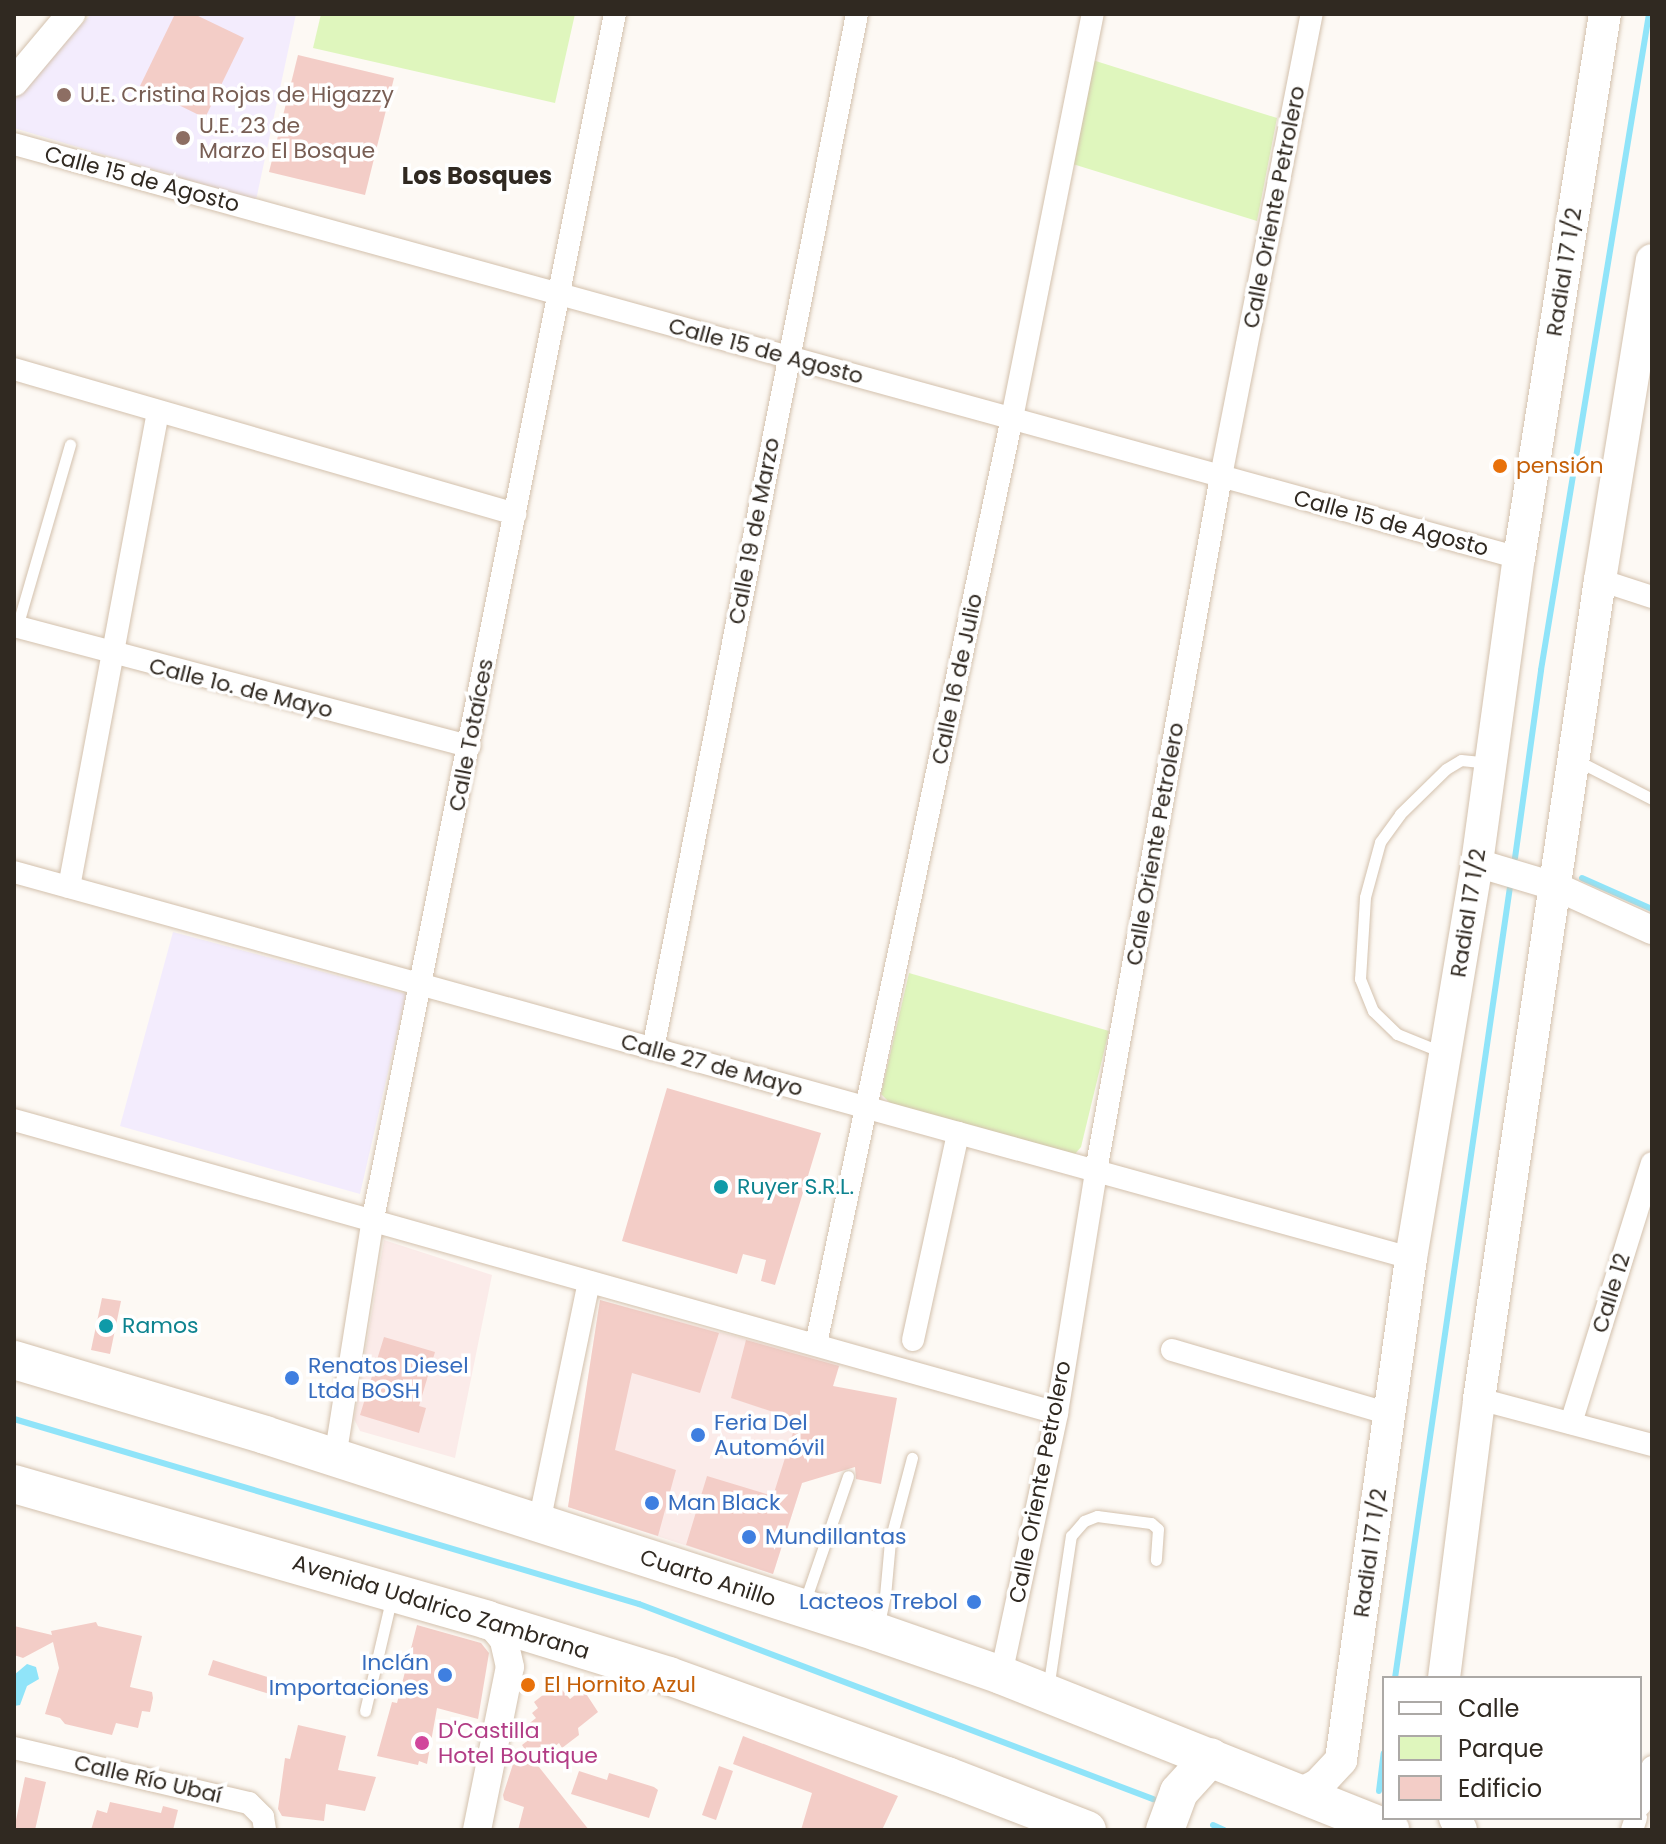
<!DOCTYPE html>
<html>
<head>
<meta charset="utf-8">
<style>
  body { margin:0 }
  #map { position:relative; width:1666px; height:1844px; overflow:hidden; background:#fdf9f4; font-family:Poppins,sans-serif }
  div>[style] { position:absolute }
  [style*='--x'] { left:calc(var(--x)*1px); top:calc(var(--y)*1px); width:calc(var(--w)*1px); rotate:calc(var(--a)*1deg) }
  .commercial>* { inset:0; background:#fbebe9 }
  .education>* { inset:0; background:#f3ecfd }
  .green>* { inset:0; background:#dff6bd }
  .water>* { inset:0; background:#90e4f9 }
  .stream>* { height:6px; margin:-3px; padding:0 3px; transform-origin:3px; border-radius:3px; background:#90e4f9 }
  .building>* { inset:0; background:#f3cdc7 }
  .roads { filter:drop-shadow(0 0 2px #d3c1ad) drop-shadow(0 0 2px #d3c1ad) }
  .service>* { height:11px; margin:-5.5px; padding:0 5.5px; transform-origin:5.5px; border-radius:5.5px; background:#fff }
  .minor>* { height:22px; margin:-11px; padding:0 11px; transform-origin:11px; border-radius:11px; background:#fff }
  .tertiary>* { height:28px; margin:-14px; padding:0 14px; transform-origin:14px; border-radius:14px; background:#fff }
  .secondary>* { height:32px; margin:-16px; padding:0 16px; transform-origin:16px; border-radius:16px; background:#fff }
  .trunk>* { height:38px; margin:-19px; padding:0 19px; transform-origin:19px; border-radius:19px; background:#fff }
  .dots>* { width:22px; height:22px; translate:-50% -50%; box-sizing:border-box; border:4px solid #fff; border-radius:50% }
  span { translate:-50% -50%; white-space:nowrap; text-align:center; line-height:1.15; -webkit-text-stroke:7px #fff; paint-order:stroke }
  .education-label { font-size:22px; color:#785e54 }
  .left { translate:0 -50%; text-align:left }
  .street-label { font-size:22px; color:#302921 }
  .food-label { font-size:22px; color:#c56008 }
  .culture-label { font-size:22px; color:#0d838f }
  .shop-label { font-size:22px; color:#366cbe }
  .right { translate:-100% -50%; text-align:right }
  .hotel-label { font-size:22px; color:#b23c85 }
  .neighbourhood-label { font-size:24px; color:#302921; font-weight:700 }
  .frame { position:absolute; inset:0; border:16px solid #302921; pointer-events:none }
  .legend { position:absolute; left:1382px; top:1676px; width:260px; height:144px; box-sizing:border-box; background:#fff; border:2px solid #aca9a6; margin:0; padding:10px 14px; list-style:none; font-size:24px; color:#302921 }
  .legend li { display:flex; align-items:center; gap:16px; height:40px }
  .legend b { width:40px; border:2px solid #aca9a6 }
</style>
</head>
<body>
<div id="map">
  <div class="commercial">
    <i style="clip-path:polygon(384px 1240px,492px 1275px,455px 1458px,360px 1431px,354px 1419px)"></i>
    <i style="clip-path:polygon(600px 1300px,840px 1364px,773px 1574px,568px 1507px)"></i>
  </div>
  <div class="education">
    <i style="clip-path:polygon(91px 14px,296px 14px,256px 200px,14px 128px,14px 101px)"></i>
    <i style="clip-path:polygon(173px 932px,406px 994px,360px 1194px,120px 1126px)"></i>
  </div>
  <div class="green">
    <i style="clip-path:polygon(321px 14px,575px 14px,555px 103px,313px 48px)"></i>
    <i style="clip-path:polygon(1083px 57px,1277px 118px,1257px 221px,1063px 161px)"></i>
    <i style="clip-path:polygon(909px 973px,1109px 1031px,1081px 1147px,1075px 1154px,1067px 1157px,890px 1103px,881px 1094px)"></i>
  </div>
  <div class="water">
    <i style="clip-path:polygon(27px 1664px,36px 1667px,39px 1679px,27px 1686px,20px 1705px,14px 1706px,14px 1675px)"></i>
  </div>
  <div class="stream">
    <i style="--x:1515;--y:858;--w:190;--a:-82.1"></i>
    <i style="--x:1541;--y:670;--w:665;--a:-80.65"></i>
    <i style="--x:1582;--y:878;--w:77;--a:23.9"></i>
    <i style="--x:14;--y:1419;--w:652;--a:16.49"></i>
    <i style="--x:639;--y:1604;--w:550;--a:20.78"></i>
    <i style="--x:1395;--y:1678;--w:799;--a:-81.73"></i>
    <i style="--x:1379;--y:1791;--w:38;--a:-83"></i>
    <i style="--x:1213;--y:1825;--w:12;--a:24"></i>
  </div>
  <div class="building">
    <i style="clip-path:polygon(175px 14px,194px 14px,244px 38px,205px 118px,140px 86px)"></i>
    <i style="clip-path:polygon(298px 55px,394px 78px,365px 195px,269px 172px)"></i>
    <i style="clip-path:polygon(667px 1088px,821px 1133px,775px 1285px,761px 1281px,766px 1260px,743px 1254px,737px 1274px,622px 1241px)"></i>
    <i style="clip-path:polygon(102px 1298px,121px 1301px,110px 1354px,91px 1350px)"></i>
    <i style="clip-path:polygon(600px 1300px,719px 1333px,700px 1393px,632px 1373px,615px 1450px,676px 1470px,658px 1536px,568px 1507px)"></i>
    <i style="clip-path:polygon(384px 1337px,435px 1352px,419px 1406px,426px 1408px,419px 1433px,360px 1415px)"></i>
    <i style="clip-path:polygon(746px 1340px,839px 1366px,833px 1386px,897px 1398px,881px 1484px,856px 1479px,855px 1467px,802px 1483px,773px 1574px,686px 1545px,707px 1476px,773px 1496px,797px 1420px,731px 1398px)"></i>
    <i style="clip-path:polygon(96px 1622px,98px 1626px,142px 1636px,130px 1687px,152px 1692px,153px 1698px,150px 1712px,142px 1711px,138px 1728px,116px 1723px,112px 1735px,65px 1724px,60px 1718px,45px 1714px,59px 1668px,53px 1642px,23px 1658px,14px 1655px,14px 1626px,52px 1635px,51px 1631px)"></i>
    <i style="clip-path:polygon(417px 1625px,481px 1643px,489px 1653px,478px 1719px,437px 1708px,427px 1764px,419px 1761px,418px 1765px,377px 1756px,392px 1702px,397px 1703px)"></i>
    <i style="clip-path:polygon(213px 1660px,280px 1681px,276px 1696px,208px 1675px)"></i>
    <i style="clip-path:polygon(557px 1684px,570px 1699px,583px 1689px,598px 1712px,578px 1728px,579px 1735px,562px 1748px,559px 1743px,535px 1762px,589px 1830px,518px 1830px,524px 1807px,504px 1800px,503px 1795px,514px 1761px,526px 1751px,522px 1745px,531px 1738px,526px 1726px,536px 1718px,532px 1713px,538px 1708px,534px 1702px)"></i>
    <i style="clip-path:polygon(298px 1725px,346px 1736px,338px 1770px,376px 1777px,365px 1811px,326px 1804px,324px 1821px,282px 1816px,278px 1809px,285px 1758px,290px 1759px)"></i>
    <i style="clip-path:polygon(743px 1736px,898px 1796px,882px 1830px,801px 1830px,812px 1793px,733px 1764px)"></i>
    <i style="clip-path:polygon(719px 1766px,733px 1771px,716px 1820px,702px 1815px)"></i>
    <i style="clip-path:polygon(579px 1771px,607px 1780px,609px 1773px,654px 1787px,658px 1790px,649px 1818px,571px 1794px)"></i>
    <i style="clip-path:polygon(25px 1777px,46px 1782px,35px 1830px,14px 1830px)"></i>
    <i style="clip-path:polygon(110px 1802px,161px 1813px,163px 1806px,178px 1810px,173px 1830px,91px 1830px,97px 1810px,107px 1813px)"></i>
  </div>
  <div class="roads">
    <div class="service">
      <i style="--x:17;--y:627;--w:190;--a:-73.8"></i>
      <i style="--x:1578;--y:761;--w:83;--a:27.2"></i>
      <i style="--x:1444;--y:1053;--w:51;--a:-158"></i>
      <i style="--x:1397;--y:1034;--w:33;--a:-136"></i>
      <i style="--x:1373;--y:1011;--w:35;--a:-112"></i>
      <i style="--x:1360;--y:979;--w:82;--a:-86.5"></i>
      <i style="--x:1365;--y:897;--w:57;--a:-74.7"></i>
      <i style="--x:1380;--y:842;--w:34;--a:-54"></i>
      <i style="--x:1400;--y:814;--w:64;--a:-44.4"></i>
      <i style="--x:1446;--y:769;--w:17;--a:-31"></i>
      <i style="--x:1461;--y:760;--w:29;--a:6"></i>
      <i style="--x:805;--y:1601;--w:132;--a:-71"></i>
      <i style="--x:878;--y:1628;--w:33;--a:-78"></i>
      <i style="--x:885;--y:1596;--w:55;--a:-84.8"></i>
      <i style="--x:890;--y:1541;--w:86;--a:-75.2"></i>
      <i style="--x:1048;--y:1689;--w:155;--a:-81.5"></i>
      <i style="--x:1071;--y:1536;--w:20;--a:-49"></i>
      <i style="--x:1084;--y:1521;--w:14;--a:-21"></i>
      <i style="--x:1097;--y:1516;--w:54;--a:7.4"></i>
      <i style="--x:1151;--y:1523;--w:9;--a:41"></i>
      <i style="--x:1158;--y:1529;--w:31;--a:94"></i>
      <i style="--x:365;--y:1711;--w:118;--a:-76.8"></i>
    </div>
    <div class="minor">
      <i style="--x:14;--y:144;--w:1561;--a:15.38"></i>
      <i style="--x:14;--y:369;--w:522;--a:16.14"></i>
      <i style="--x:1600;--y:580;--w:55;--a:18.1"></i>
      <i style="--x:14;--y:626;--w:471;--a:14.8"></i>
      <i style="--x:14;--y:872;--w:1449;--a:15.45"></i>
      <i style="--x:69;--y:887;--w:482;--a:-79.4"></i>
      <i style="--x:653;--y:1049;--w:1055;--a:-78.85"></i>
      <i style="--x:14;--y:1120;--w:1083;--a:15.69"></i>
      <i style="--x:913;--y:1340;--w:212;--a:-77.7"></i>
      <i style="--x:816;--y:1344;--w:947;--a:-78.05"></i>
      <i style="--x:1012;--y:418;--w:412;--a:-78.7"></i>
      <i style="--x:1172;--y:1350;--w:226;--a:16.4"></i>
      <i style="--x:1479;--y:1399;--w:179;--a:14.9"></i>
      <i style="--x:1571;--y:1423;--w:272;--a:-72.7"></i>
      <i style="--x:335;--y:1458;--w:243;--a:-81"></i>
      <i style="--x:373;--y:1218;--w:1228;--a:-78.64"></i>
      <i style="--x:539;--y:1523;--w:246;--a:-78.3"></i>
      <i style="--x:1001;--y:1675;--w:268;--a:-77.9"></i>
      <i style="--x:1057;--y:1413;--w:245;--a:-80.8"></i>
      <i style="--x:1096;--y:1171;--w:706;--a:-79.8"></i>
      <i style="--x:1221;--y:476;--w:471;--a:-78.9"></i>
      <i style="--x:14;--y:1748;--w:241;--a:13.2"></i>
      <i style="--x:249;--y:1803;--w:20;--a:45"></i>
      <i style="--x:263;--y:1817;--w:13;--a:81"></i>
      <i style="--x:1640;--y:1805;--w:40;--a:-72"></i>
      <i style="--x:1632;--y:1830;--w:13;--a:-72"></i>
    </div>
    <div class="tertiary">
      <i style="--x:14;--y:82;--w:89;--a:-50"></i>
      <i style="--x:1477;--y:863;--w:84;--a:16.7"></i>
      <i style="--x:1557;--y:887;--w:104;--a:24.4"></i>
      <i style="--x:477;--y:1830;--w:166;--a:-78.6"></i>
      <i style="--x:510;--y:1667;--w:28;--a:-103"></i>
      <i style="--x:504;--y:1640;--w:26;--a:-130"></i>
    </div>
    <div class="secondary">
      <i style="--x:1444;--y:1678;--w:281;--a:-82.8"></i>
      <i style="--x:1479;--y:1399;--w:828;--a:-81.6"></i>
      <i style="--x:1600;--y:580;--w:324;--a:-80.8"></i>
      <i style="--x:1302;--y:1793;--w:18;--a:-27"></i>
      <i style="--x:1318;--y:1785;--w:34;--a:-47"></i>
      <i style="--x:1341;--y:1760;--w:507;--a:-82.06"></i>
      <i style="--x:1411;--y:1258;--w:400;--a:-80.5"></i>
      <i style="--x:1477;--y:863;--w:308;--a:-82.2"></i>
      <i style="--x:1519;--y:558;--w:551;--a:-81.02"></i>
      <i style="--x:1455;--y:1818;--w:13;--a:63"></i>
    </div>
    <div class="trunk">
      <i style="--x:14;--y:1360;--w:262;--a:16.6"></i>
      <i style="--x:265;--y:1435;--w:643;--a:17.84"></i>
      <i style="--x:877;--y:1632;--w:131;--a:19.1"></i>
      <i style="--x:1001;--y:1675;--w:419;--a:21.7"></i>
      <i style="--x:14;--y:1484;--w:492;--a:16"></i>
      <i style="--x:487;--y:1620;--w:190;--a:17.1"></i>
      <i style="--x:669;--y:1676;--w:295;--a:19.8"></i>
      <i style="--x:947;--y:1776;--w:150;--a:21.1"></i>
      <i style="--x:1165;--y:1830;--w:40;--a:-69.8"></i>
      <i style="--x:1179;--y:1792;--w:47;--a:-47.6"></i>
    </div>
  </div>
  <div class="dots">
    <i style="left:64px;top:95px;background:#8d6e63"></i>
    <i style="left:183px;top:138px;background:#8d6e63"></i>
    <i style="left:1500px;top:466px;background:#e8710a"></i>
    <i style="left:721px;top:1187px;background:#0f9aa8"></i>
    <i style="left:106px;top:1326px;background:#0f9aa8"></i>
    <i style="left:292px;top:1378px;background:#3f7fe0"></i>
    <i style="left:698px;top:1435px;background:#3f7fe0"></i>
    <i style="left:652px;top:1503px;background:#3f7fe0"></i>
    <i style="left:749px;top:1537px;background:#3f7fe0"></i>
    <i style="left:974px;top:1602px;background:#3f7fe0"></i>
    <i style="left:445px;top:1675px;background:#3f7fe0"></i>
    <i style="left:528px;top:1685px;background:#e8710a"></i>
    <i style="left:422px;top:1743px;background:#d1479c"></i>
  </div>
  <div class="education-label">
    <span class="left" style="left:80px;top:95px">U.E. Cristina Rojas de Higazzy</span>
    <span class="left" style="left:199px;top:138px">U.E. 23 de<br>Marzo El Bosque</span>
  </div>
  <div class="street-label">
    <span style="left:142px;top:179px;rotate:15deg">Calle 15 de Agosto</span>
    <span style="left:1274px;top:207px;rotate:-79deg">Calle Oriente Petrolero</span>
    <span style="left:1564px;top:272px;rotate:-81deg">Radial 17 1/2</span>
    <span style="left:766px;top:351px;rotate:15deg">Calle 15 de Agosto</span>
    <span style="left:1391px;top:523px;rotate:15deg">Calle 15 de Agosto</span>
    <span style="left:754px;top:531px;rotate:-79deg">Calle 19 de Marzo</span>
    <span style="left:957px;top:679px;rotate:-78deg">Calle 16 de Julio</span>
    <span style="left:241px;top:688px;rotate:14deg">Calle 1o. de Mayo</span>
    <span style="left:471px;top:735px;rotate:-79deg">Calle Totaíces</span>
    <span style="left:1155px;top:844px;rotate:-80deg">Calle Oriente Petrolero</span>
    <span style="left:1468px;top:913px;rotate:-81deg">Radial 17 1/2</span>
    <span style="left:712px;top:1065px;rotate:15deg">Calle 27 de Mayo</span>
    <span style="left:1611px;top:1293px;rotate:-73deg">Calle 12</span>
    <span style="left:1040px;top:1482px;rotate:-79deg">Calle Oriente Petrolero</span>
    <span style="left:1370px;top:1553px;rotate:-82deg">Radial 17 1/2</span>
    <span style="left:708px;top:1578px;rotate:18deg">Cuarto Anillo</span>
    <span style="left:441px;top:1607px;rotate:17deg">Avenida Udalrico Zambrana</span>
    <span style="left:148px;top:1779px;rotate:13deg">Calle Río Ubaí</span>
  </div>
  <div class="food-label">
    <span class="left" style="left:1516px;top:466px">pensión</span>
    <span class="left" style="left:544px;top:1685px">El Hornito Azul</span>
  </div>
  <div class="culture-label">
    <span class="left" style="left:737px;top:1187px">Ruyer S.R.L.</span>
    <span class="left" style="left:122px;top:1326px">Ramos</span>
  </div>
  <div class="shop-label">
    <span class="left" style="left:308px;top:1378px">Renatos Diesel<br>Ltda BOSH</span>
    <span class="left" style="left:714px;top:1435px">Feria Del<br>Automóvil</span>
    <span class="left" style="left:668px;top:1503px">Man Black</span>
    <span class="left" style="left:765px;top:1537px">Mundillantas</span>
    <span class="right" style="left:958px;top:1602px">Lacteos Trebol</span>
    <span class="right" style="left:429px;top:1675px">Inclán<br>Importaciones</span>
  </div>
  <div class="hotel-label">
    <span class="left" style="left:438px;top:1743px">D'Castilla<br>Hotel Boutique</span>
  </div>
  <div class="neighbourhood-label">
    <span style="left:477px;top:176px">Los Bosques</span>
  </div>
  <div class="frame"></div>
  <ul class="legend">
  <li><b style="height:10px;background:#fff"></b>Calle</li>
  <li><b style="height:22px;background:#dff6bd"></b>Parque</li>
  <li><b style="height:22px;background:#f3cdc7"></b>Edificio</li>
  </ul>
</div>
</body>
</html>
